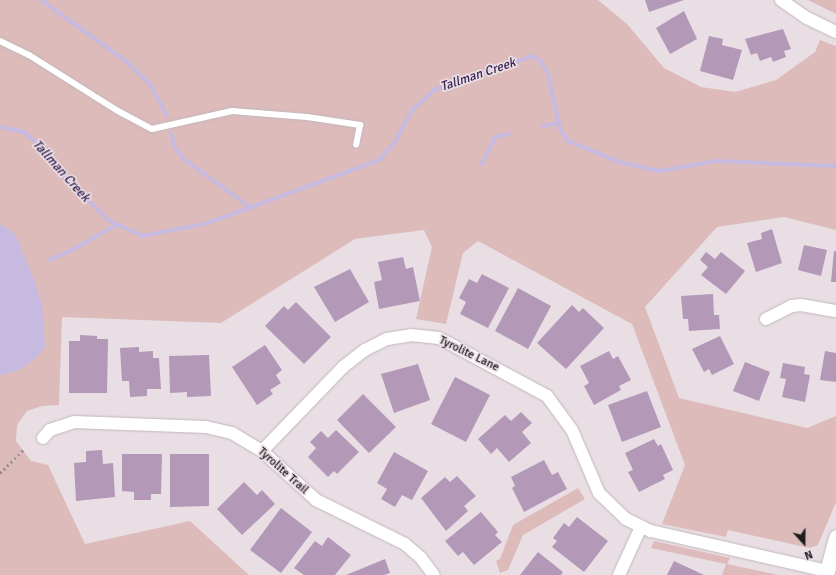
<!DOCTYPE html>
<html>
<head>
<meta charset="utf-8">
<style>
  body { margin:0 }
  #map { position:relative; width:836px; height:575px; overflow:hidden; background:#eadee5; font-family:Signika,sans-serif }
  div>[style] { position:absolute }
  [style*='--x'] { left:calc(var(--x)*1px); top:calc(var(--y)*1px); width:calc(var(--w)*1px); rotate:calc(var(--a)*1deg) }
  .green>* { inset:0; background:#dcbbba }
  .water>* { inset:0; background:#c7bae0 }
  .stream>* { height:4px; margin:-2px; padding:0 2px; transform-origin:2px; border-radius:2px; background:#c7bae0 }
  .building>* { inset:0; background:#b398b8 }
  .path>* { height:2.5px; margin-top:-1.25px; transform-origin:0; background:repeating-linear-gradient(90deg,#968e93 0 2px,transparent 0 5px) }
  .roads { filter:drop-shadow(0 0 1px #c2b7bd) drop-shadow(0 0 1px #c2b7bd) }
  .service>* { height:6px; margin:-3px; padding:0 3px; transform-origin:3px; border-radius:3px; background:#fff }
  .minor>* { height:12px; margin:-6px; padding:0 6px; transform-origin:6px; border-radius:6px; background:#fff }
  .tertiary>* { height:15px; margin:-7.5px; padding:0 7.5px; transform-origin:7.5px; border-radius:7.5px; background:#fff }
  span { translate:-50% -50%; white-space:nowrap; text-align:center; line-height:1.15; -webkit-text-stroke:3.5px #eadee5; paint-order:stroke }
  .street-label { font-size:12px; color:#1f1b1e }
  .water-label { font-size:13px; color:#382352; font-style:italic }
  .north { position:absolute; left:784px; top:523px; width:40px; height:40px; -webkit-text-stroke:3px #eadee5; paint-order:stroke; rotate:159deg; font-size:11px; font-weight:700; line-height:16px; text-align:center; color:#1f1b1e }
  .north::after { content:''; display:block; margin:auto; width:14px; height:18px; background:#1f1b1e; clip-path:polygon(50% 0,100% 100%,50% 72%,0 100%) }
</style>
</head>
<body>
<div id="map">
  <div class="green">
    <i style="clip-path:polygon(0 0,598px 0,627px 24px,664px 68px,701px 87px,735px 92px,776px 80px,815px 52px,820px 40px,836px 46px,836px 230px,784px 217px,717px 227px,645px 307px,679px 398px,807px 428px,836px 416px,836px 502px,818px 545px,810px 548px,728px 530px,726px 537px,662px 524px,685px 465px,632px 324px,478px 241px,463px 253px,446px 324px,416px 319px,432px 247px,424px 230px,355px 239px,221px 323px,62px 317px,59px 405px,42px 406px,27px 411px,17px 425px,16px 441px,31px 461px,48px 465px,85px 544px,190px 521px,249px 575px,0 575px)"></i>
    <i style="clip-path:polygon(808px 0,836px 0,836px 14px)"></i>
    <i style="clip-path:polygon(578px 488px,585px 499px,523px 535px,508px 570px,500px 573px,496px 561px,500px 559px,513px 525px)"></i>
    <i style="clip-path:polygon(654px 541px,730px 558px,727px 564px,778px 575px,722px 575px,726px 564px,651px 548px)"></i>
  </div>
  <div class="water">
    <i style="clip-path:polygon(0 224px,15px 234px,33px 277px,42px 305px,45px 347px,37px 357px,17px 371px,0 375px)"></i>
  </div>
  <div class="stream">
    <i style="--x:41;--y:0;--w:106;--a:35.8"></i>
    <i style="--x:127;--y:62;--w:32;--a:44"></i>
    <i style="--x:150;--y:84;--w:36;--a:62"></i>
    <i style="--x:543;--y:126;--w:15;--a:-11"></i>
    <i style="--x:0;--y:127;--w:25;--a:12"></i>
    <i style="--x:24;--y:132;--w:24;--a:42"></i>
    <i style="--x:42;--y:148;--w:38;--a:53"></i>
    <i style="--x:65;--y:178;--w:60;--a:44.3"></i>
    <i style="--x:108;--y:220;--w:38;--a:25"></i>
    <i style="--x:142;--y:236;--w:67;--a:-11.1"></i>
    <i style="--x:208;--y:223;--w:182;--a:-20.2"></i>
    <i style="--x:379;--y:160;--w:24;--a:-48"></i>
    <i style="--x:395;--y:142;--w:36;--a:-62"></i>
    <i style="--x:412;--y:110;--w:30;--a:-42"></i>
    <i style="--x:434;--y:90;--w:105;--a:-19"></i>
    <i style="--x:533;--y:56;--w:10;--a:37"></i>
    <i style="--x:541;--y:62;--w:13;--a:58"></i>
    <i style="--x:548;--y:73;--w:57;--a:77.9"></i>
    <i style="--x:560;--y:129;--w:14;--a:56"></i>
    <i style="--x:568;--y:141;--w:55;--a:22.4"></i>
    <i style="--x:619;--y:162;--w:41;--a:12.7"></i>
    <i style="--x:659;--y:171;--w:58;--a:-10"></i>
    <i style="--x:716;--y:161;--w:120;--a:2.4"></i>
    <i style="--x:171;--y:133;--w:16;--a:75"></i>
    <i style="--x:175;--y:148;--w:16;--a:50"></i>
    <i style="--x:185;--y:160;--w:82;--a:36"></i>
    <i style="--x:482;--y:164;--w:30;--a:-64"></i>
    <i style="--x:495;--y:137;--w:14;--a:-12"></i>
    <i style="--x:49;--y:260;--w:25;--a:-23"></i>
    <i style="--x:72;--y:250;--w:51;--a:-29.6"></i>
  </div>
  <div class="building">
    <i style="clip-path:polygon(645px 0,684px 0,649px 12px)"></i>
    <i style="clip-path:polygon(684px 11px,697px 39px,670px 54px,656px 28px)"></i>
    <i style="clip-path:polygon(783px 29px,791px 49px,784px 51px,786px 57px,773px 62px,771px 57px,760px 61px,757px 53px,751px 55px,745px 39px)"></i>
    <i style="clip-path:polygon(709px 36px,723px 39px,722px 45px,742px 50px,733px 80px,700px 71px)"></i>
    <i style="clip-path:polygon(772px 229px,782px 263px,756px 272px,747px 243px,762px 239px,761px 233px)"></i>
    <i style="clip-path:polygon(804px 245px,827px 250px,821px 276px,798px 270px)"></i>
    <i style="clip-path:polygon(834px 251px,836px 251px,836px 282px,831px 282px)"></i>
    <i style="clip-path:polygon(706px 252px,715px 259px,721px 252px,745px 271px,726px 294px,701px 275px,708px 267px,700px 260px)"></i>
    <i style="clip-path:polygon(403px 257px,406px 269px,413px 267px,420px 301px,379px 309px,374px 282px,382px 280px,378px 262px)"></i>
    <i style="clip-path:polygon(350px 269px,369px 302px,335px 322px,314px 287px)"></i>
    <i style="clip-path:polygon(482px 274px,509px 288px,488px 328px,460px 314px,466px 302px,459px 298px,469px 279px,477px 283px)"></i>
    <i style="clip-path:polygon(518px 288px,551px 306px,528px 349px,495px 331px)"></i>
    <i style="clip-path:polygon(713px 294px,714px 315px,719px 315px,720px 329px,689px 331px,688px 319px,683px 319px,681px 296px)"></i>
    <i style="clip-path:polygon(296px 302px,331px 337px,304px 364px,265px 326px,284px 306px,288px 310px)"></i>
    <i style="clip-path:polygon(572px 305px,579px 312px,583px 308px,604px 328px,566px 369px,537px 343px)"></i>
    <i style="clip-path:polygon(80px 335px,97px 336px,97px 339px,108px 339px,107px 393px,69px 393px,69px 341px,80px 341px)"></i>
    <i style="clip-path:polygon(720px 336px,734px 364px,712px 375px,709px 369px,704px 372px,692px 349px)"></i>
    <i style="clip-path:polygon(265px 345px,282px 370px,276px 375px,281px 383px,270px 390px,273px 394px,257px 405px,232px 367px)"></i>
    <i style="clip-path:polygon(139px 347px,139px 352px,153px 351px,153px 358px,159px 358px,161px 389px,147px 389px,147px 396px,130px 397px,129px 381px,122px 381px,120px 348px)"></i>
    <i style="clip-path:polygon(609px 351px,613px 359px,618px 356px,631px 380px,619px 386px,621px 390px,594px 405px,584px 386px,589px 383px,580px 366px)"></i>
    <i style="clip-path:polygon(825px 351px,836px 353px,836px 382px,820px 380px)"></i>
    <i style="clip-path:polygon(209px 355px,211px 396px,187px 397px,187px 392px,170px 393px,169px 356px)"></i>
    <i style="clip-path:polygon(745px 362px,770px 372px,759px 401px,733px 391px)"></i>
    <i style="clip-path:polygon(783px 363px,805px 367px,804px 374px,810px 375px,805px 402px,782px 397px,786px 379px,780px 378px)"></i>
    <i style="clip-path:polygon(418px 364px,430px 400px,394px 413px,381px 374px)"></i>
    <i style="clip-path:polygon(455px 377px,490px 395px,466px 442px,431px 424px)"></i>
    <i style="clip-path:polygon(647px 391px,661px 427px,622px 442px,608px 405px)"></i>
    <i style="clip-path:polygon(363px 394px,396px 427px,369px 453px,337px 420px)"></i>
    <i style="clip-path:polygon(521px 412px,532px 423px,522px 432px,531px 443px,509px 462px,497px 448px,491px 454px,478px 439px,505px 415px,511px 421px)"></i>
    <i style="clip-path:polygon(336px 430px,359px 452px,337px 474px,334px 471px,328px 477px,308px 457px,316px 448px,310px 442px,321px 431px,328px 438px)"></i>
    <i style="clip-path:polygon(654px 439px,658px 446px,661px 444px,673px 470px,663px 475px,665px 479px,639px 492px,628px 472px,633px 470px,625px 453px)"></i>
    <i style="clip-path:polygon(102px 450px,103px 464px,113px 463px,115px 497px,76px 501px,74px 463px,86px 462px,86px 451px)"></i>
    <i style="clip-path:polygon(394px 452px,428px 471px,412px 500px,402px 495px,395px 507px,381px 499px,387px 489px,377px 483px)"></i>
    <i style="clip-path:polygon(122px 454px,162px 454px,161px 494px,151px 494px,151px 500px,134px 500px,134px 492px,122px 491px)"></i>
    <i style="clip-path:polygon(170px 454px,209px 454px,209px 506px,170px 507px)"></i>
    <i style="clip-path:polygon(544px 460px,552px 475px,558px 472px,567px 489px,524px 512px,512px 488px,515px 486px,511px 477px)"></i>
    <i style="clip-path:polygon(457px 476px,476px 496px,464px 506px,468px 511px,446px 531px,421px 498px,445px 477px,450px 482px)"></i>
    <i style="clip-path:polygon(244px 482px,257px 495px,262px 490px,275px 504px,242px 535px,217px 509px)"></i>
    <i style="clip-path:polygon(281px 508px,312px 532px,281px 573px,250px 550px)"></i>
    <i style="clip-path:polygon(481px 512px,498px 532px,495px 535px,502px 542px,474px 565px,463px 552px,458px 556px,445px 541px)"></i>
    <i style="clip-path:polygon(577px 517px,608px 541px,584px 572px,552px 547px,557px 541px,553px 538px,564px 523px,569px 527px)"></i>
    <i style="clip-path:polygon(328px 537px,351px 555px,335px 575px,304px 575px,294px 568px,315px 541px,322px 546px)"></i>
    <i style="clip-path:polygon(538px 552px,563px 572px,561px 575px,520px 575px)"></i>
    <i style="clip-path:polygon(385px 559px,390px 573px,384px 575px,346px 575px)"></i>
    <i style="clip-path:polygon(674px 561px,704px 575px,667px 575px)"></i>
  </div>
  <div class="path">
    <i style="--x:0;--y:473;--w:33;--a:-45"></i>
  </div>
  <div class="roads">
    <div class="service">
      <i style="--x:0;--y:41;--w:32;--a:26"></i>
      <i style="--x:29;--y:55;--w:105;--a:32.2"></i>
      <i style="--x:118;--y:111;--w:38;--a:28"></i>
      <i style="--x:152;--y:129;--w:82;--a:-12.7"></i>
      <i style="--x:232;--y:111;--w:75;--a:4.6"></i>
      <i style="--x:307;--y:117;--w:54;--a:8.6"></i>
      <i style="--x:360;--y:125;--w:20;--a:101"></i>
    </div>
    <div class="minor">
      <i style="--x:781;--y:0;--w:29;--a:35"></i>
      <i style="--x:805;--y:17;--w:34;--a:26"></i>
      <i style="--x:766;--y:319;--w:29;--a:-27"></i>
      <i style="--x:792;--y:306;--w:9;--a:-6"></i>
      <i style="--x:801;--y:305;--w:36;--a:10"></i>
      <i style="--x:43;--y:438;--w:11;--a:-49"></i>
      <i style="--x:50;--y:430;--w:25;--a:-18"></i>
      <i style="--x:74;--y:422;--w:132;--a:2.2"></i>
      <i style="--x:206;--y:427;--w:27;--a:13"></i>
      <i style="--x:232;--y:433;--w:35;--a:31"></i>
      <i style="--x:262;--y:451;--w:73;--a:42.2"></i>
      <i style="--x:316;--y:500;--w:99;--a:26.3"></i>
      <i style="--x:405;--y:544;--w:21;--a:41"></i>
      <i style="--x:421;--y:558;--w:21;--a:53"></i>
      <i style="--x:262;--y:451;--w:117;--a:-46"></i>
      <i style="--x:343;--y:367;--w:28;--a:-38"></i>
      <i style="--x:365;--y:350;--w:25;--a:-27"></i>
      <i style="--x:387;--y:339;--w:24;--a:-9"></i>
      <i style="--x:411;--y:335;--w:28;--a:6"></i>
      <i style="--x:439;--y:338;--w:123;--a:28.2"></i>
      <i style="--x:547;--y:396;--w:42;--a:53.7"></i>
      <i style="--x:572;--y:430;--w:69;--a:66.8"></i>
      <i style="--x:599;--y:493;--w:37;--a:44"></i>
      <i style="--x:626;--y:519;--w:28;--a:26"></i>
      <i style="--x:651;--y:531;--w:180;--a:12.8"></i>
      <i style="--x:619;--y:575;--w:53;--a:-65.4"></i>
    </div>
    <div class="tertiary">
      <i style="--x:826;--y:575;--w:39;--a:-75"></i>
    </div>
  </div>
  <div class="street-label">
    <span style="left:469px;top:354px;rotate:26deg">Tyrolite Lane</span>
    <span style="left:283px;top:471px;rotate:42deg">Tyrolite Trail</span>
  </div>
  <div class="water-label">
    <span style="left:478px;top:75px;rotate:-19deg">Tallman Creek</span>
    <span style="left:61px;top:171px;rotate:48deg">Tallman Creek</span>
  </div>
  <div class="north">N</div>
</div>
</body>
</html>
